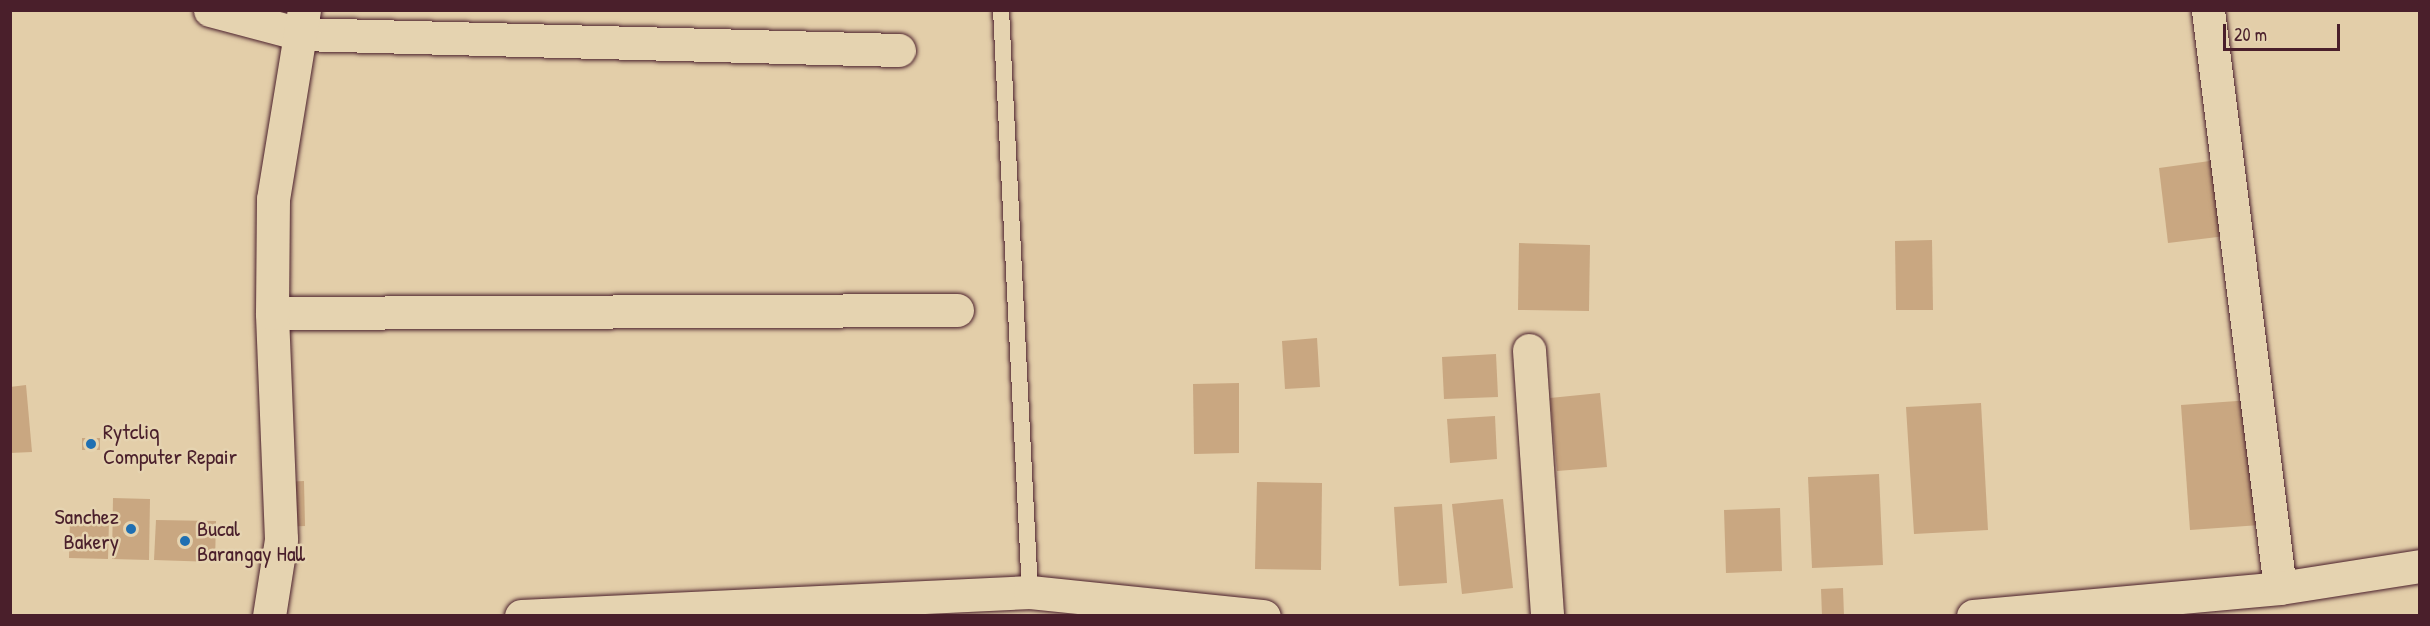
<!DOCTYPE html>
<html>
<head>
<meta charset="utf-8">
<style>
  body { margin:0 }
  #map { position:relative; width:2430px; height:626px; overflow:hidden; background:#e3cea9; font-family:"Patrick Hand",sans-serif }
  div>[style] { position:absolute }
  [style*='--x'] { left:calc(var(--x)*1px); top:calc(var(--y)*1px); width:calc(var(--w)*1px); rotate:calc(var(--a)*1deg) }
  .building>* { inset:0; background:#c9a781 }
  .roads { filter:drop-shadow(0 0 2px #4a1f2b) drop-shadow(0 0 2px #4a1f2b) }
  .lane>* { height:16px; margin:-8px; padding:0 8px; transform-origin:8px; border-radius:8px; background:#e5d3b0 }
  .street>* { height:33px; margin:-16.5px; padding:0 16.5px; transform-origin:16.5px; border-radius:16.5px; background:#e5d3b0 }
  .secondary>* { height:33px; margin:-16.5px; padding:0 16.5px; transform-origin:16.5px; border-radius:16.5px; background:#e5d3b0 }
  .dots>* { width:16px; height:16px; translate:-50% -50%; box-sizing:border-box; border:3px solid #e5d3b0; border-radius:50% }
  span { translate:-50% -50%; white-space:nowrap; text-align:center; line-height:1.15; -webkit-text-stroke:5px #e5d3b0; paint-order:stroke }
  .poi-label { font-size:22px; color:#4a1f2b }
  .left { translate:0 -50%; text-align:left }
  .right { translate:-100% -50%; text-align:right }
  .frame { position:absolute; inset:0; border:12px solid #4a1f2b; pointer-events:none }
  .scale { position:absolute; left:2223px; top:24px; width:117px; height:27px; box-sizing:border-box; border:3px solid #4a1f2b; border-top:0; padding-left:8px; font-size:18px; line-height:21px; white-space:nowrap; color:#4a1f2b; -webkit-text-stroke:4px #e5d3b0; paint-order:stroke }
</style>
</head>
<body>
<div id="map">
  <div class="building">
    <i style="clip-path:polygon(2217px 160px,2226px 236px,2168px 243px,2159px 168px)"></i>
    <i style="clip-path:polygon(1932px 240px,1933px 310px,1896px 310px,1895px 241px)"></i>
    <i style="clip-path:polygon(1519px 243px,1590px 245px,1589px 311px,1518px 310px)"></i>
    <i style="clip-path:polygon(1317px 338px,1320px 387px,1285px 389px,1282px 341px)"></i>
    <i style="clip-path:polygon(1496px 354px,1498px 397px,1444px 399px,1442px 357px)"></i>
    <i style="clip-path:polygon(1239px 383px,1239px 453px,1194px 454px,1193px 384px)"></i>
    <i style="clip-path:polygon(26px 385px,32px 452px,10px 453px,10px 387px)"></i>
    <i style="clip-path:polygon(1600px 393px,1607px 467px,1557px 471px,1550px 398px)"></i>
    <i style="clip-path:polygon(2251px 400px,2260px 525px,2190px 530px,2181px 405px)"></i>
    <i style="clip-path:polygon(1981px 403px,1988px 530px,1914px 534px,1906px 407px)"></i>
    <i style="clip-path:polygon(1495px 416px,1497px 459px,1450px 463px,1447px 419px)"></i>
    <i style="clip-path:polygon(82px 438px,100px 438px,100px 450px,82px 450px)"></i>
    <i style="clip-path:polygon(1879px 474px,1883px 565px,1812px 568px,1808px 477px)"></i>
    <i style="clip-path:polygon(304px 481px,305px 526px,283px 527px,282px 482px)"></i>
    <i style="clip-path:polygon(1257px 482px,1322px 483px,1321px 570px,1255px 569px)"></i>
    <i style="clip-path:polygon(113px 498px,150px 499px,149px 560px,112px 559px)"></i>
    <i style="clip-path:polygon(1503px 499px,1513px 588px,1462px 594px,1452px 504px)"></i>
    <i style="clip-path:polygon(1442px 504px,1447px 583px,1399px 586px,1394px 507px)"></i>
    <i style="clip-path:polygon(1780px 508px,1782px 571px,1726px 573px,1724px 510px)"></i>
    <i style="clip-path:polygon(70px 519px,109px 521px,108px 559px,69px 558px)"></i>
    <i style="clip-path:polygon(156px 520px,216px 521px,215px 562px,154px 560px)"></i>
    <i style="clip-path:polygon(1843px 588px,1844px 616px,1822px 616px,1821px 589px)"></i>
  </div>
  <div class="roads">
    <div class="lane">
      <i style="--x:1001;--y:10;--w:583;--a:87.15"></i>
    </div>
    <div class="street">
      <i style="--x:210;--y:10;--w:93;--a:14.9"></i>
      <i style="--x:300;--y:34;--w:599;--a:1.53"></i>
      <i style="--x:2208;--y:10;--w:582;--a:82.9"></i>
      <i style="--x:272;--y:313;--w:685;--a:-0.25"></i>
      <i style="--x:1529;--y:350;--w:267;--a:86.1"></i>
      <i style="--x:269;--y:616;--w:78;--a:-81.1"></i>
      <i style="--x:281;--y:539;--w:226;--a:-92.3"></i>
      <i style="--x:272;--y:313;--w:114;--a:-89.5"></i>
      <i style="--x:273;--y:199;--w:192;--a:-80.7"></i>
    </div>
    <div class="secondary">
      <i style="--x:521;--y:616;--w:510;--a:-2.7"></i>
      <i style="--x:1030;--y:592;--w:235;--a:5.9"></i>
      <i style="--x:1973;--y:616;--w:308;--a:-5.2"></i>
      <i style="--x:2280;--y:588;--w:142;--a:-8.9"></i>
    </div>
  </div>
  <div class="dots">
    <i style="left:91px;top:444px;background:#1f6fb2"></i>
    <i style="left:131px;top:529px;background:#1f6fb2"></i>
    <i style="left:185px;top:541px;background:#1f6fb2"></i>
  </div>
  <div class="poi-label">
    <span class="left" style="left:103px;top:444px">Rytcliq<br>Computer Repair</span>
    <span class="right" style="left:119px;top:529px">Sanchez<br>Bakery</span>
    <span class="left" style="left:197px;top:541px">Bucal<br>Barangay Hall</span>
  </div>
  <div class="frame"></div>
  <div class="scale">20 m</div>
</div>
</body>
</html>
